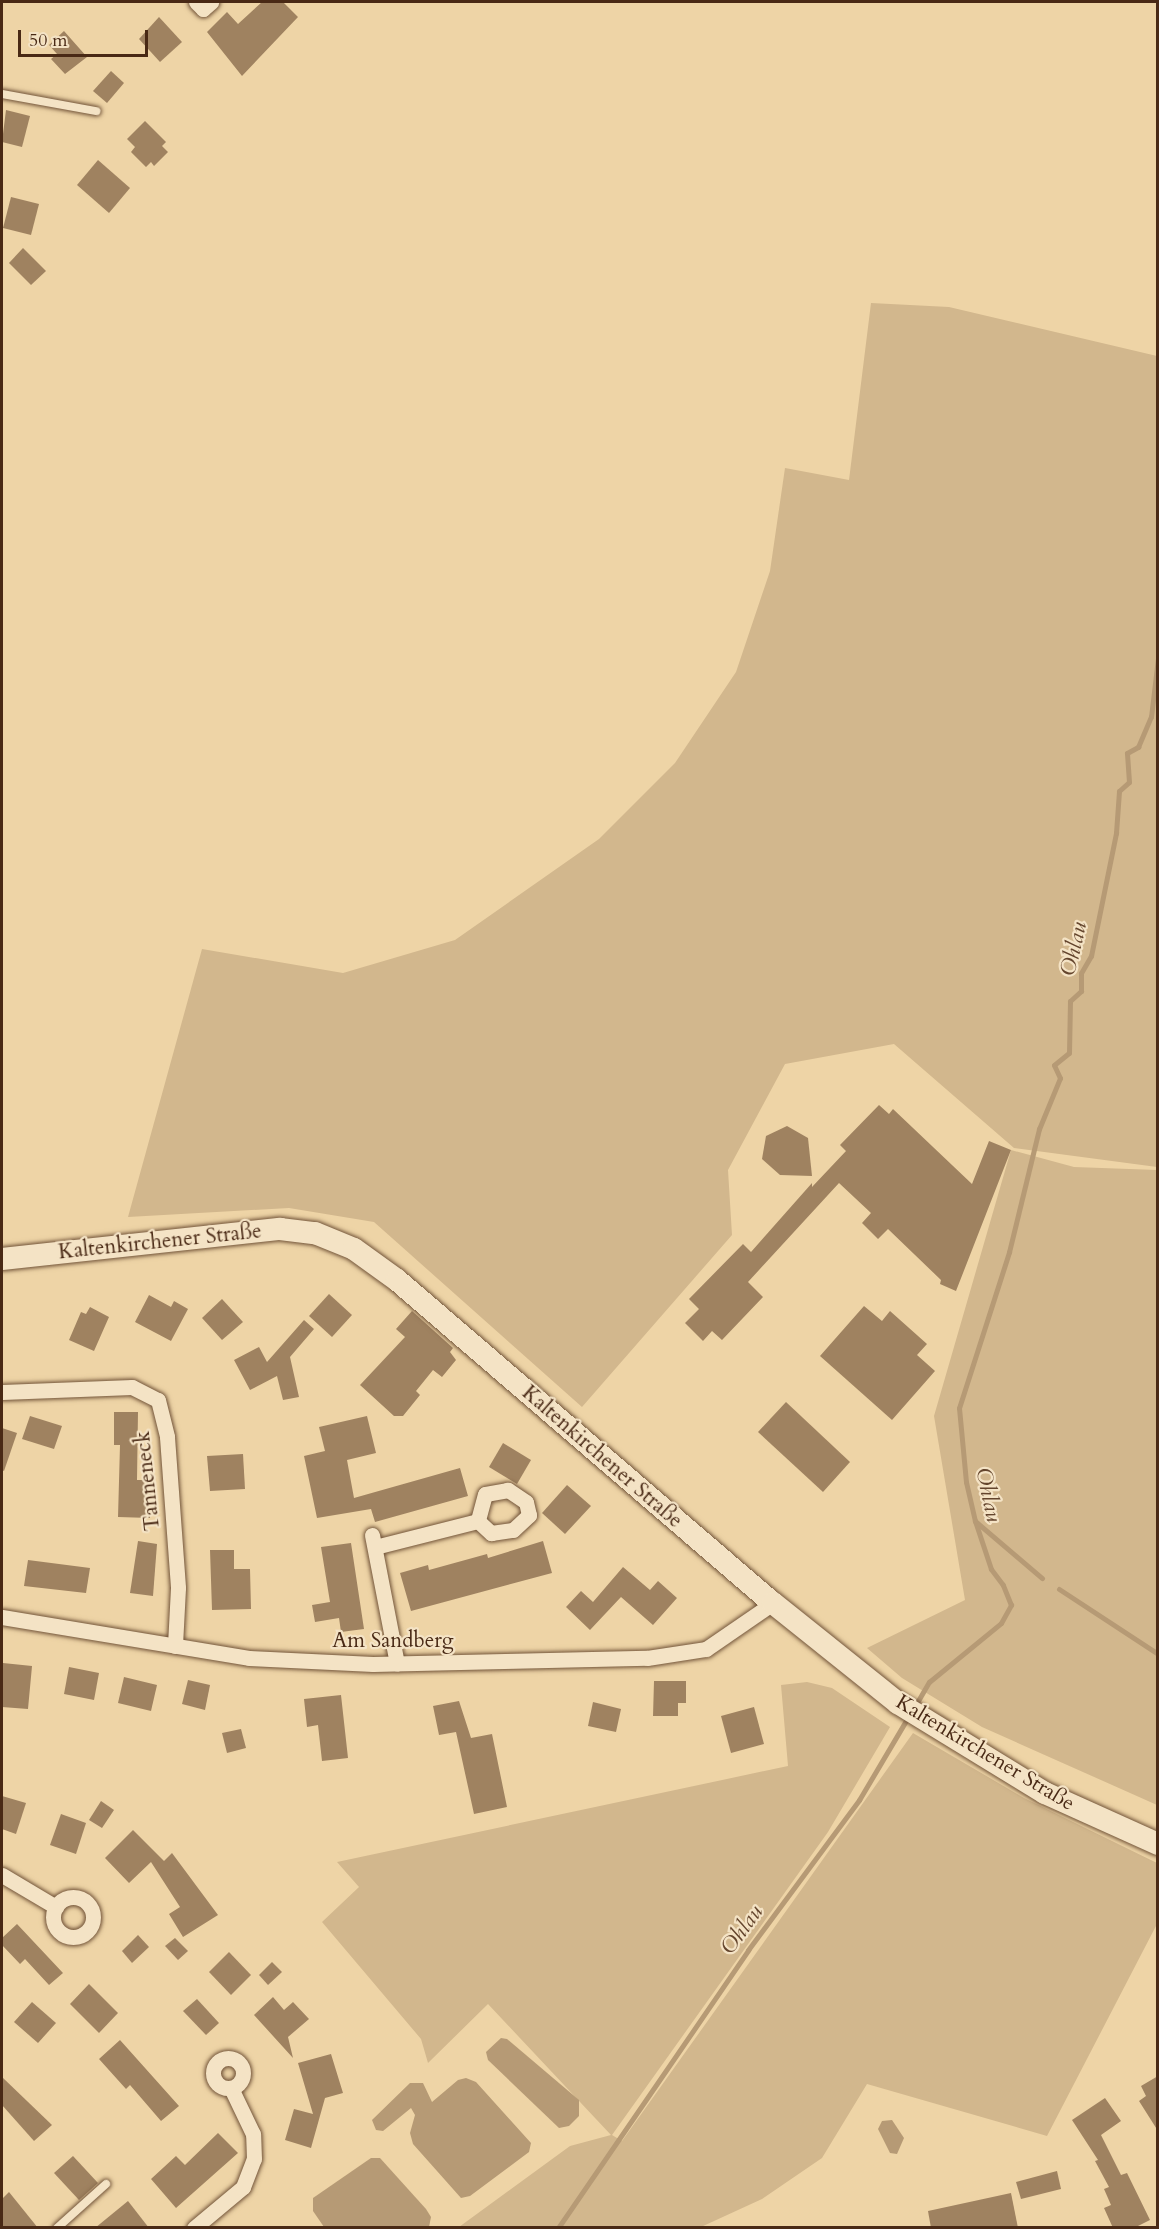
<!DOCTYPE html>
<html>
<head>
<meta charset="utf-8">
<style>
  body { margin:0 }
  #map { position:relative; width:1159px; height:2229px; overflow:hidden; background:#eed4a6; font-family:Cardo,serif }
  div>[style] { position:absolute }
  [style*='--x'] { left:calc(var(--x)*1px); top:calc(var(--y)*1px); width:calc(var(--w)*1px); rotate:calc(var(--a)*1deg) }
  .green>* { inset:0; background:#d2b78d }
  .water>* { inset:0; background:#b69a75 }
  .stream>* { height:5px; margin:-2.5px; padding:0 2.5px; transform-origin:2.5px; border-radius:2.5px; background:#b69a75 }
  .building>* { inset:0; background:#9f8260 }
  .roads { filter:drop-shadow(0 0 2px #725439) drop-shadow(0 0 2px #725439) }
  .lane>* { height:8px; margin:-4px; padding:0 4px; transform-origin:4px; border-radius:4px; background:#f4e3c5 }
  .street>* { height:15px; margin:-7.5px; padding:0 7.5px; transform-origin:7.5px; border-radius:7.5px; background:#f4e3c5 }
  .street>.ring { margin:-7.5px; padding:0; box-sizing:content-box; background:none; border:15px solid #f4e3c5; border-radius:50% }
  .secondary>* { height:22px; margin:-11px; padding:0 11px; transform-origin:11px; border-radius:11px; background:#f4e3c5 }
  span { translate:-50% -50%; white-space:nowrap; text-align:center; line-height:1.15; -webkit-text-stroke:4.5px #f4e3c5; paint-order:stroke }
  .street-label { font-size:21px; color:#492915 }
  .water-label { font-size:22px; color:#64452d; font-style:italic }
  .frame { position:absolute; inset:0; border:3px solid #492915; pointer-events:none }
  .scale { position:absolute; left:18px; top:30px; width:130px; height:27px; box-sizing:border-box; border:3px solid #492915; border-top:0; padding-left:8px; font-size:18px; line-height:21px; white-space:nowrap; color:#492915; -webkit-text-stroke:4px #f4e3c5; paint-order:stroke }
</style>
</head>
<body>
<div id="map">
  <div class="green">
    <i style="clip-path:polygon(871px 303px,949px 307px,1157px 356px,1157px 1167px,1014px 1148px,894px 1044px,785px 1064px,728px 1170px,732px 1235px,582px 1407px,374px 1222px,289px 1208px,128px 1217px,202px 949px,343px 973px,455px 940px,599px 839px,675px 763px,736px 672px,770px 571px,785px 468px,849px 480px)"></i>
    <i style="clip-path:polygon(1011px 1150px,1074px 1167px,1157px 1170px,1157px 1805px,982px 1727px,902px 1678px,867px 1648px,965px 1600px,934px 1416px)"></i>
    <i style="clip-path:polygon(807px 1682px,832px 1688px,890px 1727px,828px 1832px,612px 2135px,622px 2141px,913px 1733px,1024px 1798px,1157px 1863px,1157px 1924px,1047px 2136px,867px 2084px,822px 2158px,762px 2199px,701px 2227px,459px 2227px,570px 2146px,611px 2135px,488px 2004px,428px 2063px,421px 2039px,322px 1922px,359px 1887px,337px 1862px,788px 1766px,781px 1685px)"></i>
  </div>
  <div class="water">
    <i style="clip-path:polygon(501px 2038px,507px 2039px,579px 2100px,579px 2116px,569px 2126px,559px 2128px,488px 2060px,486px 2052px)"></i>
    <i style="clip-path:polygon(466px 2078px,476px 2082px,531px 2143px,529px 2152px,470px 2196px,461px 2198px,413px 2144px,410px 2133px,415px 2115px,411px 2108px,383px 2131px,376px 2130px,372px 2120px,410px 2083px,423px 2083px,432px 2102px,458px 2080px)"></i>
    <i style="clip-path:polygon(892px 2120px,904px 2138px,897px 2154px,890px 2153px,878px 2129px,882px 2121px)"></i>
    <i style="clip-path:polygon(371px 2158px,380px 2158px,426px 2209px,431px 2217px,429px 2227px,324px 2227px,313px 2211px,313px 2198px)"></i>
  </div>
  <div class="stream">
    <i style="--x:975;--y:1521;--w:88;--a:40.4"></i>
    <i style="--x:1059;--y:1589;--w:118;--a:33.3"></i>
    <i style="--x:915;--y:1706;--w:28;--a:-60"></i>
    <i style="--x:929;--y:1682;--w:93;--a:-39.3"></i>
    <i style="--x:1001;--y:1623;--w:21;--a:-61"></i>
    <i style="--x:1011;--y:1605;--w:22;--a:-112"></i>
    <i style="--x:1003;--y:1585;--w:20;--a:-127"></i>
    <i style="--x:991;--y:1569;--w:51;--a:-108.4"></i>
    <i style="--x:975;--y:1521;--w:40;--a:-103"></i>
    <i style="--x:966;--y:1482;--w:74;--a:-95.4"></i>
    <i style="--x:959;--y:1408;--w:164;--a:-72.2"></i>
    <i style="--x:1009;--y:1252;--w:127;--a:-76.3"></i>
    <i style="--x:1039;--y:1129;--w:55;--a:-67.6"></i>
    <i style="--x:1060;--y:1078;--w:14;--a:-115"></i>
    <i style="--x:1054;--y:1065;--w:19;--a:-39"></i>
    <i style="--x:1069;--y:1053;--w:52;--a:-88.9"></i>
    <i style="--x:1070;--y:1001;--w:15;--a:-42"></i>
    <i style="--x:1081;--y:991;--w:18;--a:-90"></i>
    <i style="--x:1081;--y:973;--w:20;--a:-60"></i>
    <i style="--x:1091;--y:956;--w:126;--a:-78.5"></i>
    <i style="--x:1116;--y:833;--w:42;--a:-85.9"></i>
    <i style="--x:1119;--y:791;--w:13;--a:-42"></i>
    <i style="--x:1129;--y:782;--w:29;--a:-94"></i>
    <i style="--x:1127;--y:753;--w:13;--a:-29"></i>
    <i style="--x:1138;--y:747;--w:33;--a:-67"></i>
    <i style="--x:1151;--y:717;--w:59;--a:-83.2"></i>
    <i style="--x:558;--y:2228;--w:337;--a:-55.6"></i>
    <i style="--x:748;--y:1950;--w:187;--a:-53.5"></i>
    <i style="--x:859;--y:1800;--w:96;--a:-59.4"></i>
  </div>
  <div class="building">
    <i style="clip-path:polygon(262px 2px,283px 2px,298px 17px,242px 76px,207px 32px,227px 12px,238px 24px)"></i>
    <i style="clip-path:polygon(159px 17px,182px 42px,160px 62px,139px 39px)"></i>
    <i style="clip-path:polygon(64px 31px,87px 57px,65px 74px,51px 59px,57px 54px,49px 45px)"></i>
    <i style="clip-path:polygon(111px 71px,124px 83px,107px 103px,93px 91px)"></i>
    <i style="clip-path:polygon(6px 110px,30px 116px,22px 147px,2px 142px)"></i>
    <i style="clip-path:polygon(145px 121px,166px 142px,162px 146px,168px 152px,154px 166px,151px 162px,146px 167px,131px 152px,135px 147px,127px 139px)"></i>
    <i style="clip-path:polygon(98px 160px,130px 188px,109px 213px,77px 185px)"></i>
    <i style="clip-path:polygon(11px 197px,39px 204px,31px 235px,3px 228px)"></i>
    <i style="clip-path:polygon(23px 248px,46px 271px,31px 285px,9px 263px)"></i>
    <i style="clip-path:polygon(879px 1105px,889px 1114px,893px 1109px,972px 1184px,989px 1141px,1011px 1150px,956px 1291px,940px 1284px,941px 1280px,888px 1229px,878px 1239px,862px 1223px,871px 1213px,839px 1183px,748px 1282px,763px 1297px,722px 1340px,712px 1331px,703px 1341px,685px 1323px,699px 1309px,689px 1299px,743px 1244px,751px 1252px,812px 1183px,812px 1187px,846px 1151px,840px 1145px)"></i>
    <i style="clip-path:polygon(787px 1126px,808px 1138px,812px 1176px,780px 1175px,762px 1159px,766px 1136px)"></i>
    <i style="clip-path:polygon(329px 1294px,352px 1315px,332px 1337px,309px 1316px)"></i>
    <i style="clip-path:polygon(149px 1295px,171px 1307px,174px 1301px,188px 1309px,171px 1341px,135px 1322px)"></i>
    <i style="clip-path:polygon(222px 1299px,243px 1322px,222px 1340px,202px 1318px)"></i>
    <i style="clip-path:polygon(864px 1306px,882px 1321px,890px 1311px,927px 1344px,917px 1355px,935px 1371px,892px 1420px,820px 1356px)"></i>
    <i style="clip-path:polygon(90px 1307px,109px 1317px,94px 1351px,69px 1340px,81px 1312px,86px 1314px)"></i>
    <i style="clip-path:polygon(412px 1311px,453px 1348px,450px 1352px,456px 1360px,442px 1377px,433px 1370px,416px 1391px,420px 1395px,403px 1416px,394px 1416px,360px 1385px,405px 1337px,396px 1329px)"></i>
    <i style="clip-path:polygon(304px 1320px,314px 1329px,290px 1357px,299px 1397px,283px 1400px,277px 1376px,250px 1390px,234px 1360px,259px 1347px,267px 1362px)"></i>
    <i style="clip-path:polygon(786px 1402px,850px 1462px,823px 1492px,758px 1432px)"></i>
    <i style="clip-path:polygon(114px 1412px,138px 1412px,137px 1480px,152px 1480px,150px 1518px,118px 1517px,120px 1445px,114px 1445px)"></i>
    <i style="clip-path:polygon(30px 1416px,62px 1426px,54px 1449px,22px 1439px)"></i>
    <i style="clip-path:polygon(367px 1416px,376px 1453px,347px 1460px,354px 1498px,460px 1468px,468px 1496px,375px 1522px,371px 1509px,317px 1518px,304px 1456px,325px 1451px,319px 1427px)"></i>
    <i style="clip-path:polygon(2px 1428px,17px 1433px,4px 1471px,2px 1470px)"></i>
    <i style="clip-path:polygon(503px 1443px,531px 1460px,517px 1484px,489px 1467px)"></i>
    <i style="clip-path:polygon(243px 1454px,245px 1489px,210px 1491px,207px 1456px)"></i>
    <i style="clip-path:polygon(567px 1485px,591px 1506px,565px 1534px,542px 1513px)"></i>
    <i style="clip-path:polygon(138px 1541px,157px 1544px,153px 1596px,130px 1593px)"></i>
    <i style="clip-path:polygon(543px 1541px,552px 1573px,411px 1611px,400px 1573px,428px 1565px,429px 1570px,487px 1554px,488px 1558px)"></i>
    <i style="clip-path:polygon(351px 1543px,364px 1629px,341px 1632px,339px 1618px,315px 1622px,312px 1605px,330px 1602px,321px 1547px)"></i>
    <i style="clip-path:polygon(210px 1550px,234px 1550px,234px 1569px,250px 1569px,251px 1609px,212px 1610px)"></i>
    <i style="clip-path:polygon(28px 1560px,90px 1568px,86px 1593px,24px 1586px)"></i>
    <i style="clip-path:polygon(623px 1567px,650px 1590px,658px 1581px,677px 1598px,653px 1625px,621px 1597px,590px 1630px,566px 1607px,581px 1591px,593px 1602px)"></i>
    <i style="clip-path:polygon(3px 1663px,32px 1666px,28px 1709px,2px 1707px)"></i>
    <i style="clip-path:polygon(69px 1667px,99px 1673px,94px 1700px,64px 1694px)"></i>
    <i style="clip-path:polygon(124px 1677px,157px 1685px,151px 1711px,118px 1703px)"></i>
    <i style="clip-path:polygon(188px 1680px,210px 1685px,205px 1710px,182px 1704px)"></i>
    <i style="clip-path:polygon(654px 1681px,686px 1681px,686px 1703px,678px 1703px,678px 1716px,653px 1716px)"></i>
    <i style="clip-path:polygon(341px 1695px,348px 1758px,322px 1761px,318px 1725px,307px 1727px,304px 1699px)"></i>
    <i style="clip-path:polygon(459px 1701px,471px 1738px,492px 1734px,507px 1807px,474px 1814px,456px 1732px,439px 1735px,433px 1706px)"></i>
    <i style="clip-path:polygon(593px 1702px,621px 1709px,616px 1732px,588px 1726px)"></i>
    <i style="clip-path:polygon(754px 1707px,764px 1744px,731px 1753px,721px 1716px)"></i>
    <i style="clip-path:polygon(241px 1729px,246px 1748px,227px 1753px,222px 1733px)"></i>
    <i style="clip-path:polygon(2px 1796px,26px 1803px,16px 1834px,2px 1829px)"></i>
    <i style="clip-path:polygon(101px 1801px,114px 1810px,102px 1828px,89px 1820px)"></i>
    <i style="clip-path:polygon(61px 1814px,86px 1823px,76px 1854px,50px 1845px)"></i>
    <i style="clip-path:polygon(133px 1830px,164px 1861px,172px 1853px,218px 1915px,183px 1937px,169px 1914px,180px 1907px,151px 1862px,129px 1883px,105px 1858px)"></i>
    <i style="clip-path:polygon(17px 1924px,63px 1973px,49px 1985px,25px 1959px,20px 1964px,2px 1945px,2px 1938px)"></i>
    <i style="clip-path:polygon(138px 1935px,149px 1947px,132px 1963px,122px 1951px)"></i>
    <i style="clip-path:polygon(175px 1938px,188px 1951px,178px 1960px,165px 1946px)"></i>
    <i style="clip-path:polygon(229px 1952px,251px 1975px,231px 1995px,209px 1972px)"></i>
    <i style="clip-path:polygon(272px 1962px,282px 1972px,268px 1985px,259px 1975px)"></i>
    <i style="clip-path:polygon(89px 1984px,118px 2013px,99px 2033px,70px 2004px)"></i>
    <i style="clip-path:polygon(273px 1997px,284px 2010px,293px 2002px,309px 2019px,288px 2037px,293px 2058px,254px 2015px)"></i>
    <i style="clip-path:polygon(197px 1999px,219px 2023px,206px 2035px,183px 2011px)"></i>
    <i style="clip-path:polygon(32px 2002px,56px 2023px,38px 2043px,14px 2022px)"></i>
    <i style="clip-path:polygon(120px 2040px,179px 2106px,161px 2121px,130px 2085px,126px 2089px,99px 2059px)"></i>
    <i style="clip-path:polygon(331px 2054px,343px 2093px,325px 2098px,311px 2148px,285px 2140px,294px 2109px,313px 2114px,298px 2063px)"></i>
    <i style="clip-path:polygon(1158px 2076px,1158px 2131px,1139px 2101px,1146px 2096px,1141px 2086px)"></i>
    <i style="clip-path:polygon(2px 2077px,52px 2125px,34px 2141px,2px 2105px)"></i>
    <i style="clip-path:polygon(1105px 2098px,1121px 2121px,1101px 2135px,1121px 2175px,1127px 2173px,1150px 2220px,1134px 2228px,1113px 2228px,1104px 2208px,1111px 2205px,1104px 2189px,1109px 2187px,1095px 2161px,1098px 2160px,1072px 2120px)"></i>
    <i style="clip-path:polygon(218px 2133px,238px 2153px,176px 2208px,151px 2179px,176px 2156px,185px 2165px)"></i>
    <i style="clip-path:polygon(73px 2156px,98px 2183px,79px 2200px,54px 2173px)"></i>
    <i style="clip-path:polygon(1057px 2171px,1061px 2189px,1021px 2199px,1016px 2182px)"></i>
    <i style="clip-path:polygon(9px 2192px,38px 2228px,2px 2228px,2px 2199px)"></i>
    <i style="clip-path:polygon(1011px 2193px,1018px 2228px,931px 2228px,928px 2211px)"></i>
    <i style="clip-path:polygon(128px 2201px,149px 2228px,95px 2228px)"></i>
  </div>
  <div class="roads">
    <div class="lane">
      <i style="--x:2;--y:94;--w:96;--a:10.3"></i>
      <i style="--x:57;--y:2228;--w:66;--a:-41.9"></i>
    </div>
    <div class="street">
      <i style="--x:196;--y:2;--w:10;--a:45"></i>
      <i style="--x:203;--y:9;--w:11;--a:-41"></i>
      <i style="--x:2;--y:1392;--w:130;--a:-2.2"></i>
      <i style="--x:132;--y:1387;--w:29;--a:27"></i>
      <i style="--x:158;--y:1400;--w:38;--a:76"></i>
      <i style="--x:167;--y:1437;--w:151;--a:85.8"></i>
      <i style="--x:178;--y:1588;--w:58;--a:93"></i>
      <i style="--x:372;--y:1535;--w:131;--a:79"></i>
      <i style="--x:375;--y:1547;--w:106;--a:-14.2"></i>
      <i style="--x:478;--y:1521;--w:18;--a:43"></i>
      <i style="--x:491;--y:1533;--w:22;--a:-8"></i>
      <i style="--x:513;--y:1530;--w:22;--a:-43"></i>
      <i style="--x:529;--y:1515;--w:13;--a:-103"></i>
      <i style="--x:526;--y:1502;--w:22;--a:-146"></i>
      <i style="--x:508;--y:1490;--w:23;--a:170"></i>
      <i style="--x:485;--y:1494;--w:28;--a:105"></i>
      <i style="--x:2;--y:1617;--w:250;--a:9.4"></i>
      <i style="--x:249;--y:1658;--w:124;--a:2.8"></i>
      <i style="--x:373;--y:1664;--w:274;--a:-1.3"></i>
      <i style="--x:647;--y:1658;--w:60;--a:-8.7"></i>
      <i style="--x:706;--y:1649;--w:81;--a:-34.5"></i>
      <i style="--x:2;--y:1875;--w:63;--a:30.7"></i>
      <i class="ring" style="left:53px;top:1897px;width:25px;height:25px"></i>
      <i class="ring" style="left:213px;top:2058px;width:15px;height:15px"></i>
      <i style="--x:194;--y:2228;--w:64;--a:-39.9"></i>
      <i style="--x:243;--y:2187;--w:30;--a:-69"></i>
      <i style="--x:254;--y:2159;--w:25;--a:-92"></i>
      <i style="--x:253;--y:2134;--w:51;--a:-115.6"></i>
    </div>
    <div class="secondary">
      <i style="--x:2;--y:1259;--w:280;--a:-6.2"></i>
      <i style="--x:280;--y:1229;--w:35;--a:7"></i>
      <i style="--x:315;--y:1233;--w:42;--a:22.3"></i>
      <i style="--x:354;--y:1249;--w:53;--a:35.8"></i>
      <i style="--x:397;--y:1280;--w:496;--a:40.7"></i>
      <i style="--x:773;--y:1603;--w:160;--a:38.7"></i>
      <i style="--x:898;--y:1703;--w:172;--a:31.5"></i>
      <i style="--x:1045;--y:1793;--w:124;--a:24.3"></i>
    </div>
  </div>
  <div class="street-label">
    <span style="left:160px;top:1242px;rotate:-6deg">Kaltenkirchener Straße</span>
    <span style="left:602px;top:1457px;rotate:41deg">Kaltenkirchener Straße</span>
    <span style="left:148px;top:1481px;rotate:-96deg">Tanneneck</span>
    <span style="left:393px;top:1641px">Am Sandberg</span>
    <span style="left:985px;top:1753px;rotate:31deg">Kaltenkirchener Straße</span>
  </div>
  <div class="water-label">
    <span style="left:1074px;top:949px;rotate:-77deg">Ohlau</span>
    <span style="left:988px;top:1495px;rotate:78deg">Ohlau</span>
    <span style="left:742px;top:1930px;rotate:-54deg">Ohlau</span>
  </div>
  <div class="frame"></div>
  <div class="scale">50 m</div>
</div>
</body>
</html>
